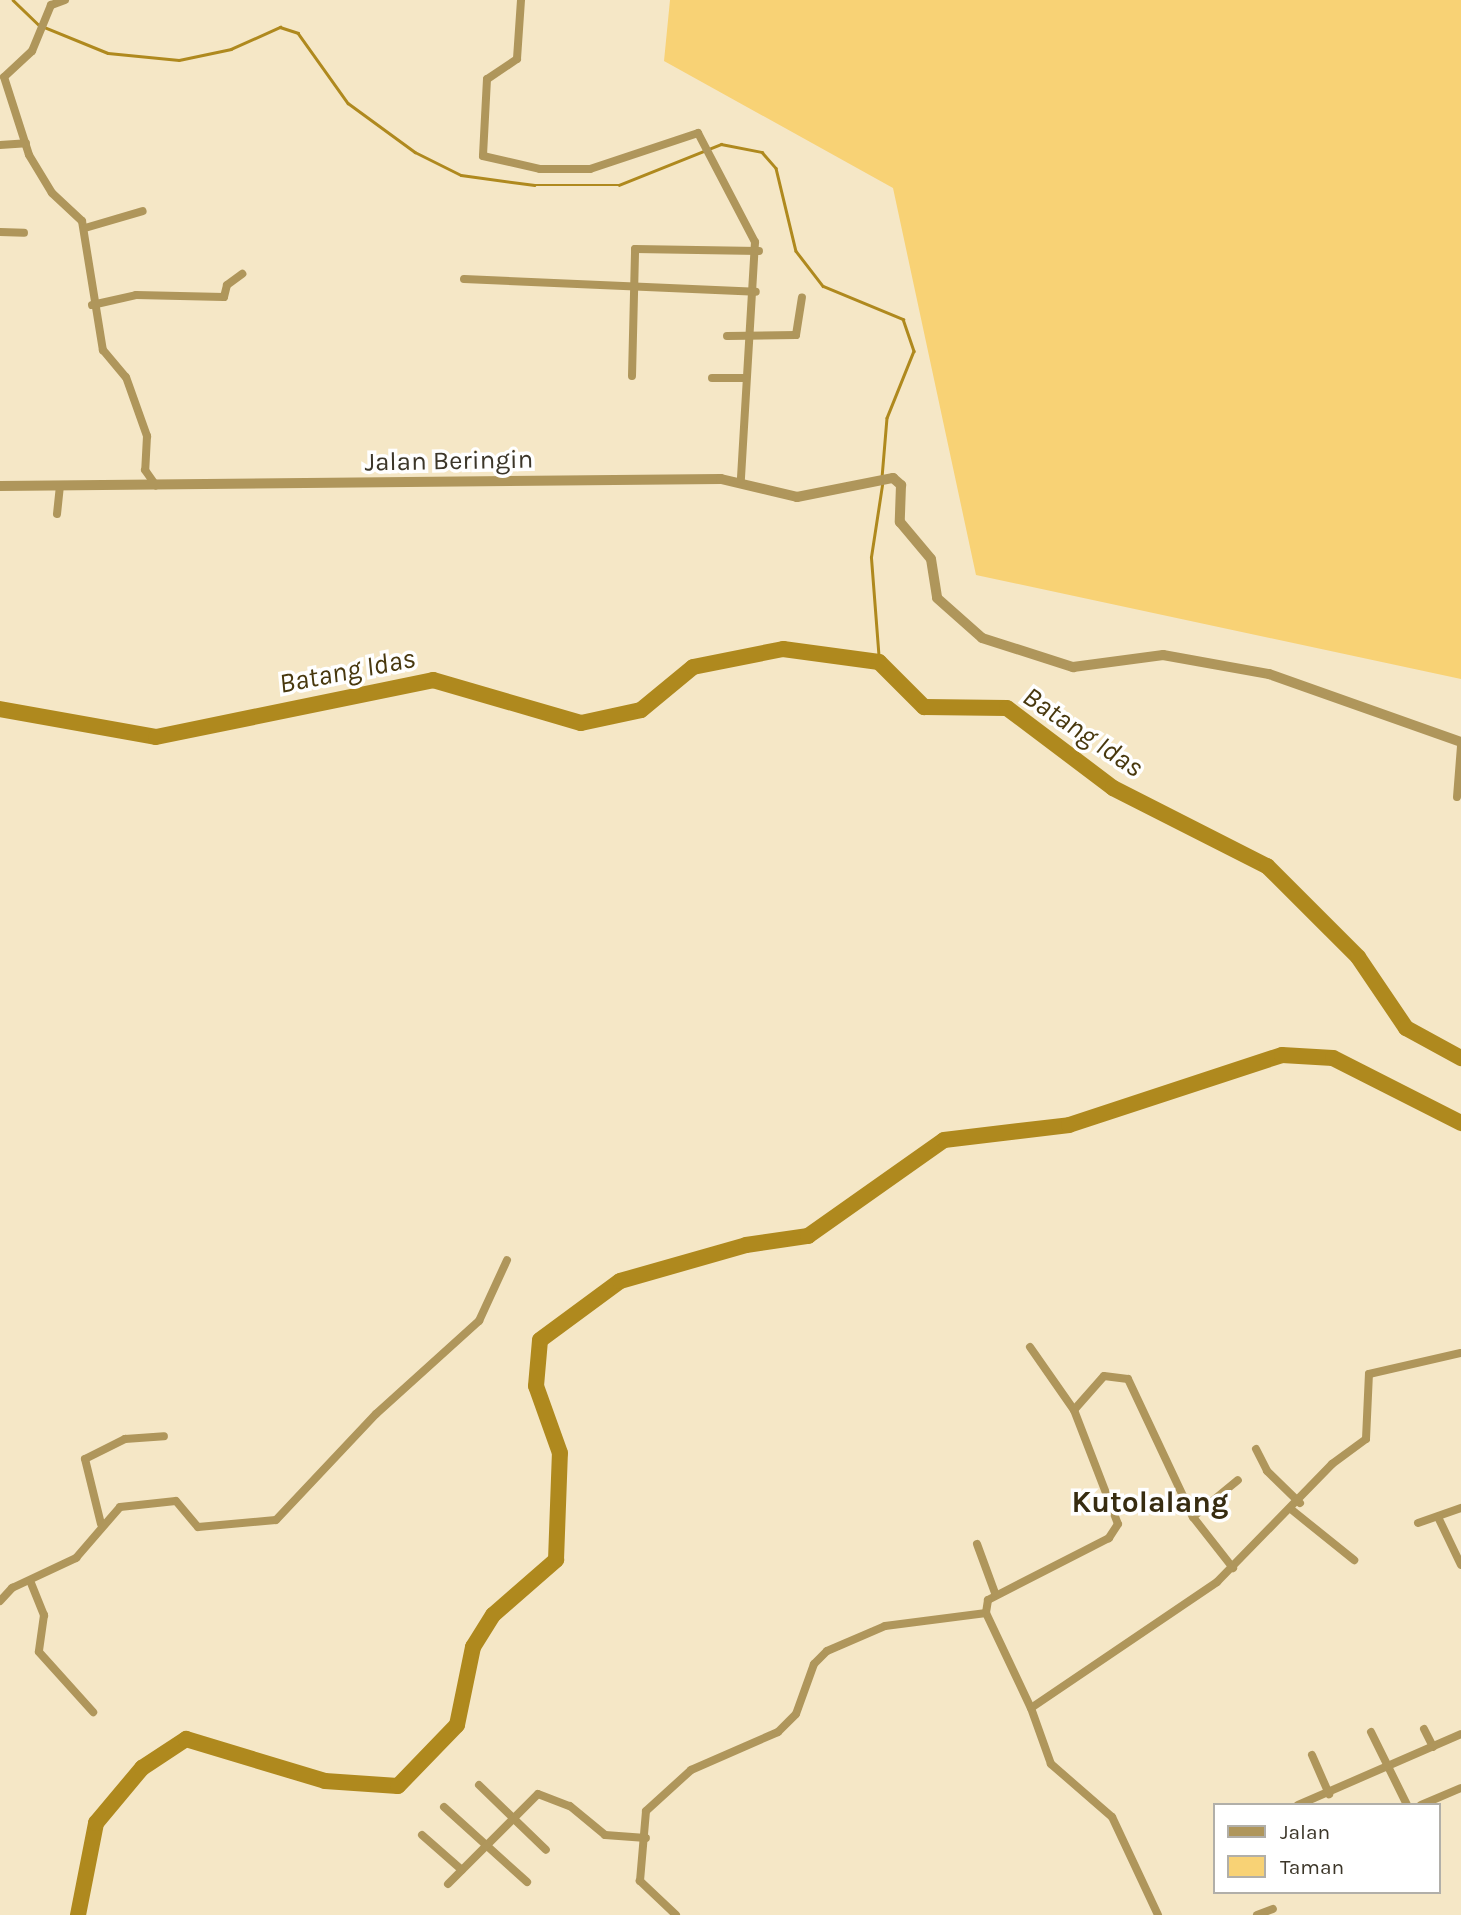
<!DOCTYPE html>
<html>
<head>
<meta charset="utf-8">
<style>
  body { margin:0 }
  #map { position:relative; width:1461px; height:1915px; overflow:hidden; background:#f5e7c6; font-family:Karla,sans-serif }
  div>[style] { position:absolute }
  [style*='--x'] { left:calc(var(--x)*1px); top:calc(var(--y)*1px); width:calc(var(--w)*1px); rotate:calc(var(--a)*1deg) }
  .green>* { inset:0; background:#f8d275 }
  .stream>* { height:2.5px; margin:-1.25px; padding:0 1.25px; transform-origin:1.25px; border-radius:1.25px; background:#af891e }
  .river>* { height:16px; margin:-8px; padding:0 8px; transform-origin:8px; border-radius:8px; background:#af891e }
  .minor>* { height:8px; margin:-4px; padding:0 4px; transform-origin:4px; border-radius:4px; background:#af965b }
  .tertiary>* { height:10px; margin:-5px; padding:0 5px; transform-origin:5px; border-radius:5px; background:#af965b }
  span { translate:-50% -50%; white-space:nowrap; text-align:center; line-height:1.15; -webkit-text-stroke:7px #fff; paint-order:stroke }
  .street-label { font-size:26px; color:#3c3629 }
  .water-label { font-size:28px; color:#48380e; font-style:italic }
  .quarter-label { font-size:30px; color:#372c10; font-weight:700 }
  .legend { position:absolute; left:1213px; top:1803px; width:228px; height:91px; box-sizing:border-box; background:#fff; border:2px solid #b1afa9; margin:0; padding:9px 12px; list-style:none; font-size:21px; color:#3c3629 }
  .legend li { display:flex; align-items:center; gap:14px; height:35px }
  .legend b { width:35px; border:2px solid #b1afa9 }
</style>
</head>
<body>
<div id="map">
  <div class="green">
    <i style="clip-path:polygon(670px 0,1461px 0,1461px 679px,976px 575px,893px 188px,664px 61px)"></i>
  </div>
  <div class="stream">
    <i style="--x:13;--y:0;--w:36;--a:44"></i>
    <i style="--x:39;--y:25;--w:74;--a:22.1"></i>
    <i style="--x:108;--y:53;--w:71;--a:5.6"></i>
    <i style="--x:179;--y:60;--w:53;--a:-11.9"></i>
    <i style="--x:231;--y:49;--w:54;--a:-24.2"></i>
    <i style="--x:280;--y:27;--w:19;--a:18"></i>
    <i style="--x:298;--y:33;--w:86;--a:54.5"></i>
    <i style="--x:348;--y:103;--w:83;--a:36.2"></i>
    <i style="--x:415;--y:152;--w:51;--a:26.6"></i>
    <i style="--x:461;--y:175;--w:74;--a:7.8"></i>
    <i style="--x:534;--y:185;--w:85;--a:0"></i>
    <i style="--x:619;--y:185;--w:110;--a:-21.9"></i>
    <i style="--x:721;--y:144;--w:42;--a:11"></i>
    <i style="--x:762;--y:152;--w:21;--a:49"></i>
    <i style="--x:776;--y:168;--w:85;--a:76.5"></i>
    <i style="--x:796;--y:251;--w:44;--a:52.4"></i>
    <i style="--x:823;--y:286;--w:87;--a:22.4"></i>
    <i style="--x:903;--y:319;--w:34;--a:71"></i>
    <i style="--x:914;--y:351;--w:72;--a:111.9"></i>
    <i style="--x:887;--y:418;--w:60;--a:94.8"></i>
    <i style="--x:879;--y:662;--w:105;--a:-94.4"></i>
    <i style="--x:871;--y:557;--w:73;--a:-81.3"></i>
  </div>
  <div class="river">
    <i style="--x:0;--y:709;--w:158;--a:10.2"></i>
    <i style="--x:156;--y:737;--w:283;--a:-11.6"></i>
    <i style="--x:433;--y:680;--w:154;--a:16.2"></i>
    <i style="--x:581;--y:723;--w:61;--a:-12.2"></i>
    <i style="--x:641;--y:710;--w:67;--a:-39.6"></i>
    <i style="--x:693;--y:667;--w:92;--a:-11.3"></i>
    <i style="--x:783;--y:649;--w:97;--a:7.7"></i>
    <i style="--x:879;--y:662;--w:64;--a:45"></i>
    <i style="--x:924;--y:707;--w:83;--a:0.7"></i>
    <i style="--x:1007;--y:708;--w:133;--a:37"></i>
    <i style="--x:1113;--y:788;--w:173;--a:26.9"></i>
    <i style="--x:1267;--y:866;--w:129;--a:45"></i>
    <i style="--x:1358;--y:957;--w:86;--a:55.9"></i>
    <i style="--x:1406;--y:1028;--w:63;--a:28.6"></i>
    <i style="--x:78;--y:1915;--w:94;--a:-78.9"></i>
    <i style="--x:96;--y:1823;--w:72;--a:-50.1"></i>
    <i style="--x:142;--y:1768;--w:53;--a:-33.4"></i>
    <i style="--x:186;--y:1739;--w:145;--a:16.8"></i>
    <i style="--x:325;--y:1781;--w:73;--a:3.9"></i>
    <i style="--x:398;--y:1786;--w:85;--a:-46"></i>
    <i style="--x:457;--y:1725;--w:80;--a:-78.4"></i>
    <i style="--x:473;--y:1647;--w:38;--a:-58"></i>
    <i style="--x:493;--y:1615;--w:84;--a:-41.1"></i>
    <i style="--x:556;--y:1560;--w:107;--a:-87.9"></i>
    <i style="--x:560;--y:1453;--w:71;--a:-109.7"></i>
    <i style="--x:536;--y:1386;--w:46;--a:-85"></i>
    <i style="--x:540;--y:1340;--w:99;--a:-36.4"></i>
    <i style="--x:620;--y:1281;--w:131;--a:-15.9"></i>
    <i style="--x:746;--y:1245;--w:63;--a:-8.3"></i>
    <i style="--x:808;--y:1236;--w:166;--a:-35.2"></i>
    <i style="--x:944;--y:1140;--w:126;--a:-6.8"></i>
    <i style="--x:1069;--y:1125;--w:224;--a:-18.2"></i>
    <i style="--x:1282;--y:1055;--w:51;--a:3.4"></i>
    <i style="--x:1333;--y:1058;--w:144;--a:26.9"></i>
  </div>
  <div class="minor">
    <i style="--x:65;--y:0;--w:15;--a:160"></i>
    <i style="--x:51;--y:5;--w:50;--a:112.4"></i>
    <i style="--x:32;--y:51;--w:38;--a:137"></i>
    <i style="--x:4;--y:77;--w:82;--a:72.2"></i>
    <i style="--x:29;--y:155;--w:44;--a:58.8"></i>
    <i style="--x:52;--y:193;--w:41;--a:43"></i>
    <i style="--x:82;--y:221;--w:131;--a:80.8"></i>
    <i style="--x:103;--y:350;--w:35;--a:50"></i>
    <i style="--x:126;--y:377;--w:63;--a:70.4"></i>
    <i style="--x:147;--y:436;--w:34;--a:93"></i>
    <i style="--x:145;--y:470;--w:19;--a:55"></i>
    <i style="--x:521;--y:0;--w:59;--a:93.9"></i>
    <i style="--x:517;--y:59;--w:36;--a:146"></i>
    <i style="--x:487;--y:79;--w:77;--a:93"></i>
    <i style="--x:483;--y:156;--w:58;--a:12.8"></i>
    <i style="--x:540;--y:169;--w:50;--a:0"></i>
    <i style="--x:590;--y:169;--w:114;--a:-18.4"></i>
    <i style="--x:698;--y:133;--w:123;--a:62.4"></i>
    <i style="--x:755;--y:242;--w:239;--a:93.4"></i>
    <i style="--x:0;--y:145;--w:26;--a:-4"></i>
    <i style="--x:85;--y:228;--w:60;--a:-16.3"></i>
    <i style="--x:0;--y:232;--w:24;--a:2"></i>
    <i style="--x:464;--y:279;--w:292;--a:2.5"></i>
    <i style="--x:92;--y:305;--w:45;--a:-12.8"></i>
    <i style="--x:136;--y:295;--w:88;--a:1.3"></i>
    <i style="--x:224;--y:297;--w:12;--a:-76"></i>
    <i style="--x:227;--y:285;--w:19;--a:-36"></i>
    <i style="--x:727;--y:336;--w:69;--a:-0.8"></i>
    <i style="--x:796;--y:335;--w:38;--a:-81"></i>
    <i style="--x:632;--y:376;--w:127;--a:-88.6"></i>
    <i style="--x:635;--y:249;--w:124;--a:0.9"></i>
    <i style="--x:712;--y:378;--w:34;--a:0"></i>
    <i style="--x:57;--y:514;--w:28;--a:-84"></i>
    <i style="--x:1457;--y:797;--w:51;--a:-85.5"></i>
    <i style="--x:1030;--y:1347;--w:77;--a:55.1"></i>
    <i style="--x:1074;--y:1410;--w:122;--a:68.9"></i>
    <i style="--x:1118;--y:1524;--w:17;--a:123"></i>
    <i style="--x:1109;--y:1538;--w:136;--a:152.9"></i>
    <i style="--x:988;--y:1600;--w:13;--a:99"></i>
    <i style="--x:986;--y:1613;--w:105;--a:64.7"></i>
    <i style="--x:1074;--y:1410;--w:45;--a:-48.6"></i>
    <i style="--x:1104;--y:1376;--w:24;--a:7"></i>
    <i style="--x:1128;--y:1379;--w:153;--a:64.8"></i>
    <i style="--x:1193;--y:1517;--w:65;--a:51.9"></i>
    <i style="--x:1256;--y:1449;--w:25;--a:63"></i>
    <i style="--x:1267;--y:1471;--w:46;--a:44.1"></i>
    <i style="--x:1292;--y:1510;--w:80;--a:38.9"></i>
    <i style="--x:1193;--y:1517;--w:58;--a:-39.4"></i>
    <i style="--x:1438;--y:1517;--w:53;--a:64.4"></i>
    <i style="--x:1418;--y:1523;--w:46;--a:-19.2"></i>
    <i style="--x:101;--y:1524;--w:67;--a:-103.8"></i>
    <i style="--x:85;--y:1459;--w:45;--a:-26.6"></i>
    <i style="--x:125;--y:1439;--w:39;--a:-4"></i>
    <i style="--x:977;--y:1544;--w:52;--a:69.8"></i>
    <i style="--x:31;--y:1583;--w:35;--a:68"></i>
    <i style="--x:44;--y:1615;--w:37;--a:98"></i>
    <i style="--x:39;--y:1652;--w:81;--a:48"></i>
    <i style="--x:0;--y:1601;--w:18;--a:-47"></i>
    <i style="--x:12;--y:1588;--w:71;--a:-25.1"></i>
    <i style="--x:76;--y:1558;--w:67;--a:-49.2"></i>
    <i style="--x:120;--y:1507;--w:56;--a:-6.1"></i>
    <i style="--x:176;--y:1501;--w:34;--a:50"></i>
    <i style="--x:198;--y:1527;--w:78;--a:-5.1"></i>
    <i style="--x:276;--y:1520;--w:146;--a:-46.7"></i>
    <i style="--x:376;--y:1414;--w:139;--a:-42.1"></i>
    <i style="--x:479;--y:1321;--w:67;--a:-65.3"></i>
    <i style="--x:1424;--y:1729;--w:20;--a:63"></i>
    <i style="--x:1371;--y:1732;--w:81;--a:63.7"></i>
    <i style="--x:1312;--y:1755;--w:43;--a:66.4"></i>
    <i style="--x:479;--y:1785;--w:93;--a:44.1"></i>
    <i style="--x:1298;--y:1805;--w:178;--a:-23.5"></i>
    <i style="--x:1421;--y:1805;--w:43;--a:-23"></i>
    <i style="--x:444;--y:1807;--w:112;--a:42.1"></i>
    <i style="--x:422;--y:1835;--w:53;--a:41.2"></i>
    <i style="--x:448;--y:1884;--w:127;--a:-45"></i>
    <i style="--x:538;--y:1794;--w:34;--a:21"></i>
    <i style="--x:570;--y:1806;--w:45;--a:39.6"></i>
    <i style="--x:605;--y:1835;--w:41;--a:4.2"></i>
    <i style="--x:676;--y:1915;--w:50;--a:-136.6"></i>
    <i style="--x:640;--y:1881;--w:70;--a:-85.1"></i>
    <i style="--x:646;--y:1811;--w:61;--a:-42.3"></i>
    <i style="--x:691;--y:1770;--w:95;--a:-23.6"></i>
    <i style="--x:778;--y:1732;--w:25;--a:-45"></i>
    <i style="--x:796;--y:1714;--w:53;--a:-70.2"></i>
    <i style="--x:814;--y:1664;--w:18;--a:-45"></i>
    <i style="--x:827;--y:1651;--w:63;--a:-23.3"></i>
    <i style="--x:885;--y:1626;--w:102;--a:-7.3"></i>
    <i style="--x:1158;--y:1915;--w:108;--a:-115.1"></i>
    <i style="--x:1112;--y:1817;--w:81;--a:-139"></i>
    <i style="--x:1051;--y:1764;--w:59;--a:-109.7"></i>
    <i style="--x:1031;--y:1708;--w:225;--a:-34.1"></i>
    <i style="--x:1217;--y:1582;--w:165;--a:-45.7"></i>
    <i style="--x:1332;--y:1464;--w:42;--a:-36.3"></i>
    <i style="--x:1366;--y:1439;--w:65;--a:-87.4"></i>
    <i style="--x:1369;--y:1374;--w:94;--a:-12.9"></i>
    <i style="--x:1257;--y:1915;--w:17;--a:-21"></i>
  </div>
  <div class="tertiary">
    <i style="--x:0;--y:486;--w:721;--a:-0.56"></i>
    <i style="--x:721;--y:479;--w:78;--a:13.3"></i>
    <i style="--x:797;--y:497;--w:98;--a:-11.2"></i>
    <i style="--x:893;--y:478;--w:11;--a:41"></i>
    <i style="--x:901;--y:485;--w:37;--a:92"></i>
    <i style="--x:900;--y:522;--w:48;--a:50"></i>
    <i style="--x:931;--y:559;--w:39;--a:81"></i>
    <i style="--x:937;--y:598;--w:60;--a:41.6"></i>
    <i style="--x:982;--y:638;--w:96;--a:17.7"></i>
    <i style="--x:1073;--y:667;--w:91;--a:-7.6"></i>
    <i style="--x:1163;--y:655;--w:108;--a:10.2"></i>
    <i style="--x:1269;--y:674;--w:204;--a:19.5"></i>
  </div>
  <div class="street-label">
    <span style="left:449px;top:461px;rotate:-1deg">Jalan Beringin</span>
  </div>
  <div class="water-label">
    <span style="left:347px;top:671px;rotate:-11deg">Batang Idas</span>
    <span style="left:1083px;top:732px;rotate:34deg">Batang Idas</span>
  </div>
  <div class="quarter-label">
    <span style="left:1150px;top:1502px">Kutolalang</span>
  </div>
  <ul class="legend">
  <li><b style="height:9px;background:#af965b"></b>Jalan</li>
  <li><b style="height:19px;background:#f8d275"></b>Taman</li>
  </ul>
</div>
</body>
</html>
